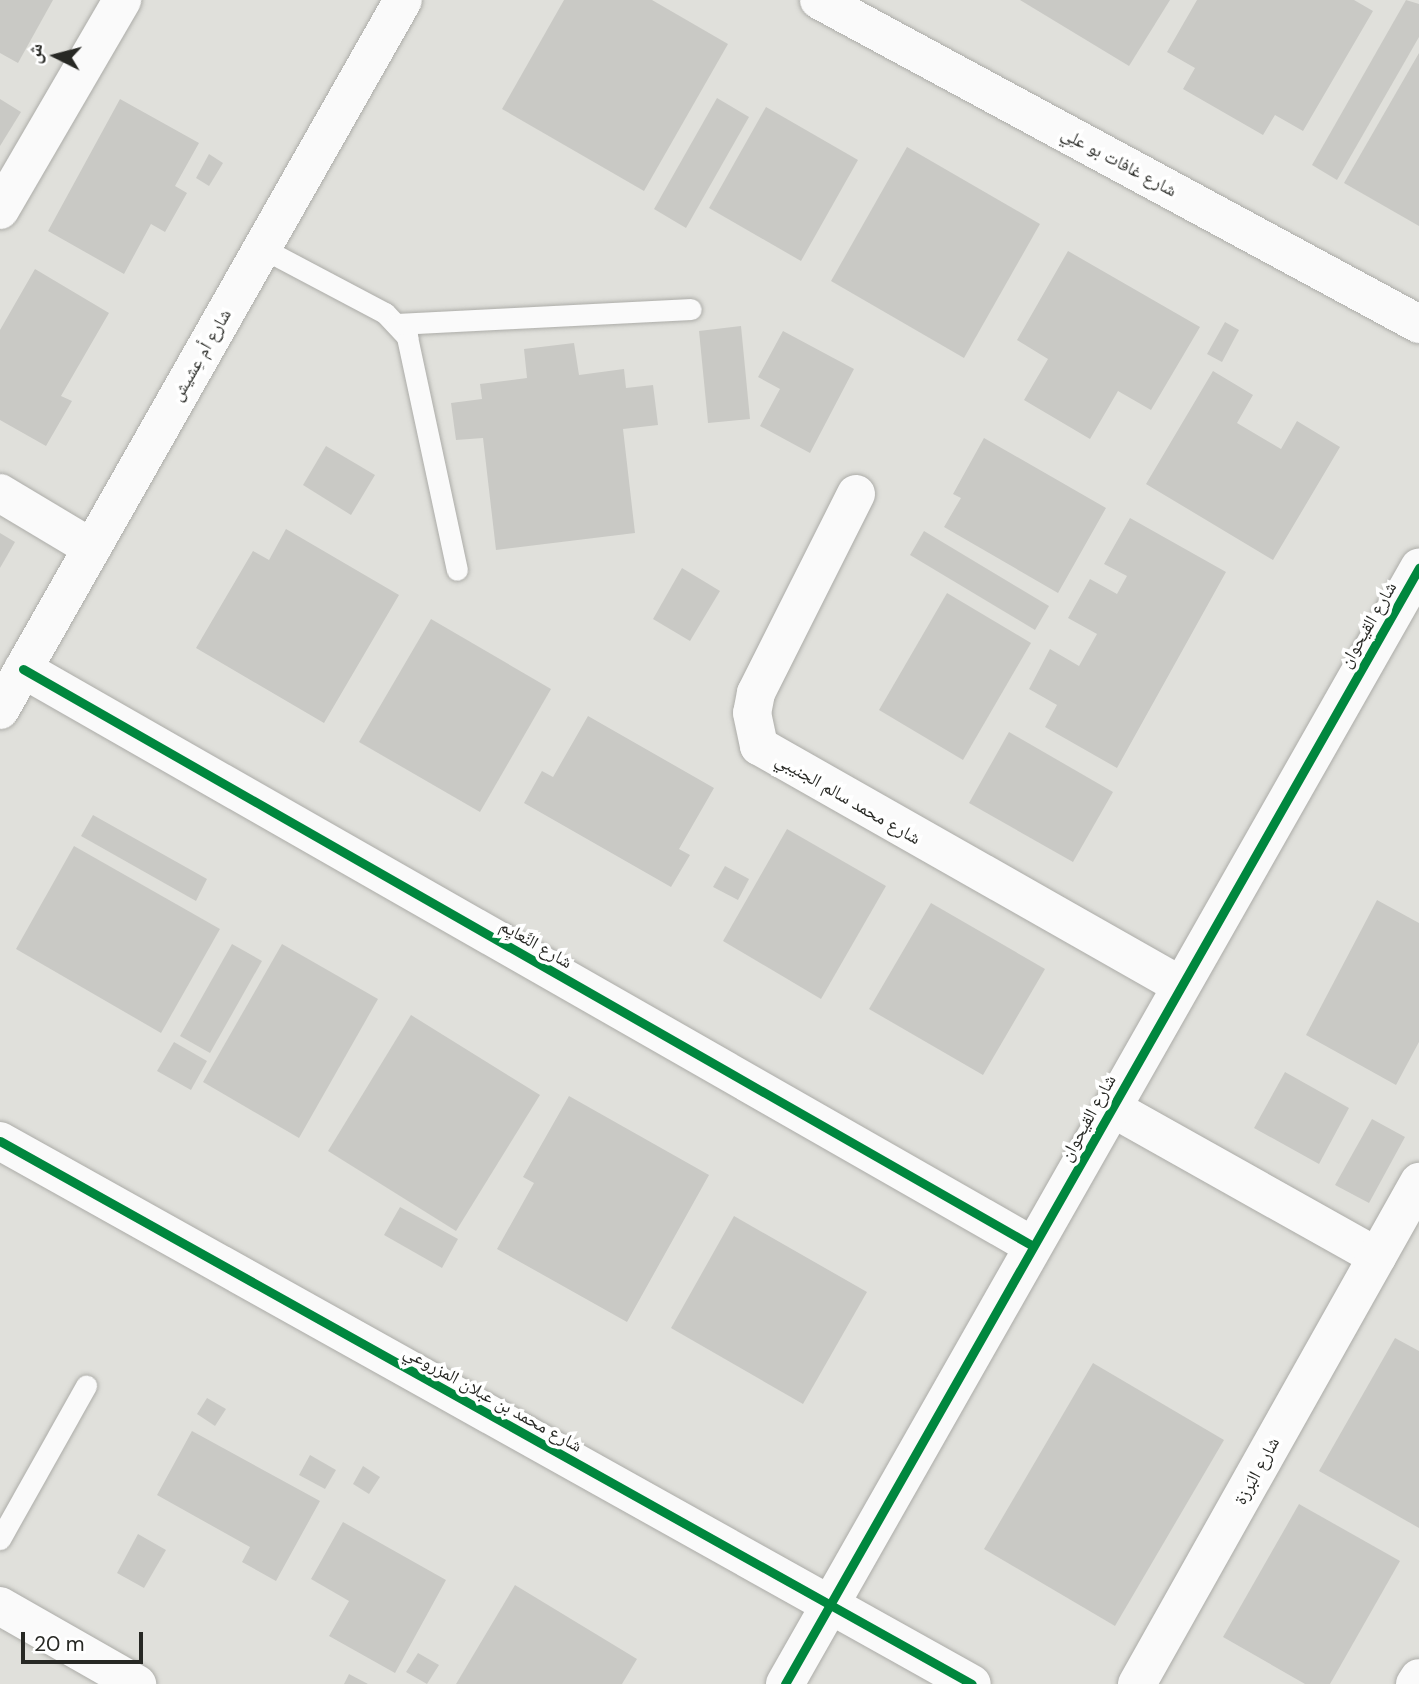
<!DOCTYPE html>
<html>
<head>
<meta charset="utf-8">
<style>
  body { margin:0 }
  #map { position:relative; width:1419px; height:1684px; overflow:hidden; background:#e0e0db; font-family:"DM Sans","Noto Naskh Arabic",sans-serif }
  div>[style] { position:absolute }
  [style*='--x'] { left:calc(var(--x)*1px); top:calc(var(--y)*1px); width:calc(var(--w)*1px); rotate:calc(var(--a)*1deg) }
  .building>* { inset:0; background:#c9c9c5 }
  .roads { filter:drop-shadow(0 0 2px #acaca8) drop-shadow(0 0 2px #acaca8) }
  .lane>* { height:21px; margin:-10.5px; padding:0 10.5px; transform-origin:10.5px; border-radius:10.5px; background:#fafafa }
  .street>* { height:38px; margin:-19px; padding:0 19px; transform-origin:19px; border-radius:19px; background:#fafafa }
  .cycleway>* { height:9px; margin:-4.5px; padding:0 4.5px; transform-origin:4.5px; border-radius:4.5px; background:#00873e }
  span { translate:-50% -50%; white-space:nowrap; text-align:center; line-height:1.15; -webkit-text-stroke:7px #fff; paint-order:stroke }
  .street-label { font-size:18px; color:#272824 }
  .north { position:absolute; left:21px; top:21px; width:70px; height:70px; -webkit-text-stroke:5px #fff; paint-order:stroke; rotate:276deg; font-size:19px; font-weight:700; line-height:28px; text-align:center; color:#272824 }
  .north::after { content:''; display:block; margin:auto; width:24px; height:32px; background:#272824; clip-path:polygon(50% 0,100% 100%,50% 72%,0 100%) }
  .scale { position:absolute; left:21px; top:1632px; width:122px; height:32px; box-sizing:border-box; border:4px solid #272824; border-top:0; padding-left:9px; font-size:21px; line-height:24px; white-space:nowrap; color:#272824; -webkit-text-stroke:5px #fff; paint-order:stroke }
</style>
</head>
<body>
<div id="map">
  <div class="building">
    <i style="clip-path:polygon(0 0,53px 0,18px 63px,0 53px)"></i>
    <i style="clip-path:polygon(564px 0,652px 0,728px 44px,644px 191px,502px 109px)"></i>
    <i style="clip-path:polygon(1020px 0,1170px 0,1129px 66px)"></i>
    <i style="clip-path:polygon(1197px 0,1354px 0,1373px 11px,1303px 131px,1275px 115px,1263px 135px,1183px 89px,1195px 68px,1167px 52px)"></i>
    <i style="clip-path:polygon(1406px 0,1419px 4px,1419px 37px,1337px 180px,1312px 165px)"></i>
    <i style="clip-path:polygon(1419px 53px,1419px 226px,1344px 183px)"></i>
    <i style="clip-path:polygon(717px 98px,749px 117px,686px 228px,654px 209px)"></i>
    <i style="clip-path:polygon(0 99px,21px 112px,0 146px)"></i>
    <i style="clip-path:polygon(120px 99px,199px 143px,175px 186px,187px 193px,165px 232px,151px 224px,124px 274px,48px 231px)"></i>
    <i style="clip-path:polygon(766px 107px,858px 160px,801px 261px,709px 208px)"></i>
    <i style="clip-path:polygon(907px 147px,1040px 224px,964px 358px,831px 281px)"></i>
    <i style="clip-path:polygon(209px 154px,223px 163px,209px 186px,196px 178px)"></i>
    <i style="clip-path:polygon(1068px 251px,1200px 327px,1151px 410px,1118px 391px,1090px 439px,1024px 400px,1048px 359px,1017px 340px)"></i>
    <i style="clip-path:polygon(35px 269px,109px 313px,61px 396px,72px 401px,46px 446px,0 420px,0 330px)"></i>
    <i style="clip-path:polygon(1225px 322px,1239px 330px,1222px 362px,1207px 354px)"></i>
    <i style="clip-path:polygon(741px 326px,750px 419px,708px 423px,699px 331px)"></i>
    <i style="clip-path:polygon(783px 331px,854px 369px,810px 453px,760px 426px,780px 389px,758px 377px)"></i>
    <i style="clip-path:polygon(574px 343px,579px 375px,624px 369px,626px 388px,653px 385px,658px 425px,623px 429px,635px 533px,496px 550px,483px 438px,456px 440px,451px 403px,482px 399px,480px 384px,527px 378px,524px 349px)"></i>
    <i style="clip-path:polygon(1213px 371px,1253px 395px,1237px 423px,1281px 449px,1297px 421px,1340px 447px,1273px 560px,1146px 484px)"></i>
    <i style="clip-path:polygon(984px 438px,1106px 508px,1058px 593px,944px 527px,961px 498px,953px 494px)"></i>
    <i style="clip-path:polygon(326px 446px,375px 475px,351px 515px,303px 485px)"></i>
    <i style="clip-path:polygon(1130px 518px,1226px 572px,1117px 768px,1045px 727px,1057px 705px,1029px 689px,1050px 649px,1079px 666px,1097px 634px,1068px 618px,1090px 579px,1117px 594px,1127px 576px,1104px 564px)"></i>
    <i style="clip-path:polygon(286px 529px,399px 595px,324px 723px,196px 648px,253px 551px,269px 560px)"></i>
    <i style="clip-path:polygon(924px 531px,1049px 606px,1035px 630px,910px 555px)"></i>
    <i style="clip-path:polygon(0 533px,15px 542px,0 568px)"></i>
    <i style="clip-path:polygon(682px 568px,720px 591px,690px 641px,653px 619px)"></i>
    <i style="clip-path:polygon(947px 593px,1031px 643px,963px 760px,879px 710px)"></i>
    <i style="clip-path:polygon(431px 619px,551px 689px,480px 812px,359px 742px)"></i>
    <i style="clip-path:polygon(588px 716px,714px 788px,679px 849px,690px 855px,671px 887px,524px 803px,542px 771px,553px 777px)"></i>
    <i style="clip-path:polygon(1009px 732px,1113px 792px,1073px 862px,969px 803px)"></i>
    <i style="clip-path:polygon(93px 815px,207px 879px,196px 901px,81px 836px)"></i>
    <i style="clip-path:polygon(787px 829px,886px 886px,821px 999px,723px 941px)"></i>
    <i style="clip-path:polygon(74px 846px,220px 929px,161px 1033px,16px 949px)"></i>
    <i style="clip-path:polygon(725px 866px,749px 879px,738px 900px,713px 887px)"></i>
    <i style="clip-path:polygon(1377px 900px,1419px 923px,1419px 1042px,1396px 1085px,1306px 1035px)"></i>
    <i style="clip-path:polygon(931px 903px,1045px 969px,983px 1075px,869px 1009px)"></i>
    <i style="clip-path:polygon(232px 944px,262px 961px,210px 1053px,180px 1036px)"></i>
    <i style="clip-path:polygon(282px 944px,378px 999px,299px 1138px,203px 1082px)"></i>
    <i style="clip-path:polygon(411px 1015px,540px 1095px,456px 1231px,328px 1151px)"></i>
    <i style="clip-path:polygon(174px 1042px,207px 1061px,191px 1090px,157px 1071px)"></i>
    <i style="clip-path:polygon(1285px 1072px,1349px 1108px,1319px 1164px,1254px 1128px)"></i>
    <i style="clip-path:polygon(569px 1096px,709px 1175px,627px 1322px,497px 1249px,534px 1183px,523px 1177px)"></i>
    <i style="clip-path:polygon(1372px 1119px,1405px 1137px,1369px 1203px,1335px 1185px)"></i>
    <i style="clip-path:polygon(400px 1207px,458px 1239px,442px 1268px,384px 1235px)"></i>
    <i style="clip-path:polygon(734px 1216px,867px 1292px,803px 1404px,671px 1328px)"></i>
    <i style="clip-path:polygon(1395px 1338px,1419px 1351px,1419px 1528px,1319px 1471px)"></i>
    <i style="clip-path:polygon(1093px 1363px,1224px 1440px,1115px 1626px,984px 1549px)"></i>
    <i style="clip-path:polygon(207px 1398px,226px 1409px,215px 1426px,197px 1414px)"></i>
    <i style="clip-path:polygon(192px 1431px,320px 1501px,276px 1581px,242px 1562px,250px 1547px,157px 1495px)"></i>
    <i style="clip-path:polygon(310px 1455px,336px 1470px,325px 1489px,299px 1475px)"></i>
    <i style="clip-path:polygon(363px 1466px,380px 1477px,369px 1494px,353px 1484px)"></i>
    <i style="clip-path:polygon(1299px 1504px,1400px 1561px,1330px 1684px,1305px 1684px,1223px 1637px)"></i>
    <i style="clip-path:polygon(343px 1522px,446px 1580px,395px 1673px,329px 1636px,349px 1601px,311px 1579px)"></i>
    <i style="clip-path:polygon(138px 1534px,166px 1550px,144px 1588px,117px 1573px)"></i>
    <i style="clip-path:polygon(515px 1585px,637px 1659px,622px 1684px,456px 1684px)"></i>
    <i style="clip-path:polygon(418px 1653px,439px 1665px,427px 1684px,406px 1672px)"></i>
    <i style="clip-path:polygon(349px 1674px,368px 1684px,344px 1684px)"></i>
  </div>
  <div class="roads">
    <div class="lane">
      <i style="--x:262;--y:248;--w:139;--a:27.9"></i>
      <i style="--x:385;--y:313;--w:33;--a:47"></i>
      <i style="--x:407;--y:337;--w:238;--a:77.9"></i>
      <i style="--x:397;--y:324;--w:294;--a:-2.9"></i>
      <i style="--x:0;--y:1539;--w:176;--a:-60.7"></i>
    </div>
    <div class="street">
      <i style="--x:819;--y:0;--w:682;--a:28.37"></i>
      <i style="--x:0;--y:210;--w:243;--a:-59.8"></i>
      <i style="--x:0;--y:493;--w:107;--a:30.9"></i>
      <i style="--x:856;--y:494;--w:223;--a:116.7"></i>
      <i style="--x:756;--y:693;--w:20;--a:101"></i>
      <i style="--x:752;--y:713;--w:34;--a:78"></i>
      <i style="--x:759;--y:746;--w:484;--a:29.6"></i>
      <i style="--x:23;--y:669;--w:1163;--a:29.74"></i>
      <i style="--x:0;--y:710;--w:816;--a:-60.42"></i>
      <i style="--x:1112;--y:1108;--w:304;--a:29.3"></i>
      <i style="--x:0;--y:1141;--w:1113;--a:29.19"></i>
      <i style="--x:0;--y:1606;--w:158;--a:29.7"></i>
      <i style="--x:785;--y:1684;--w:1284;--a:-60.4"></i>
      <i style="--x:1137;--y:1684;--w:576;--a:-60.67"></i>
      <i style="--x:1415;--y:1684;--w:7;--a:-56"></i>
    </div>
  </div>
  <div class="cycleway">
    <i style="--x:23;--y:669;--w:1163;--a:29.74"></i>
    <i style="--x:0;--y:1141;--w:1113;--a:29.19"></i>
    <i style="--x:785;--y:1684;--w:1284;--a:-60.4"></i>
  </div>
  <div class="street-label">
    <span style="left:1119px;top:162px;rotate:28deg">شارع غافات بو علِي</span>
    <span style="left:201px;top:355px;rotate:-60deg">شارع أم عِشيش</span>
    <span style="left:1368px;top:625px;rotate:-60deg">شارع القيحوان</span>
    <span style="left:848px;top:799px;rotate:30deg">شارع محمد سالم الجنيبي</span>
    <span style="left:536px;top:944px;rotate:30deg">شارع النَّعايِم</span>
    <span style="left:1088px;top:1118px;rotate:-61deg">شارع القيحوان</span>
    <span style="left:493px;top:1399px;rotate:29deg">شارع محمد بن عبلان المزروعي</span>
    <span style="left:1257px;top:1471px;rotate:-61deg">شارع البَرزة</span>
  </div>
  <div class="north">ش</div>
  <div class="scale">20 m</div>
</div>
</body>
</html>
